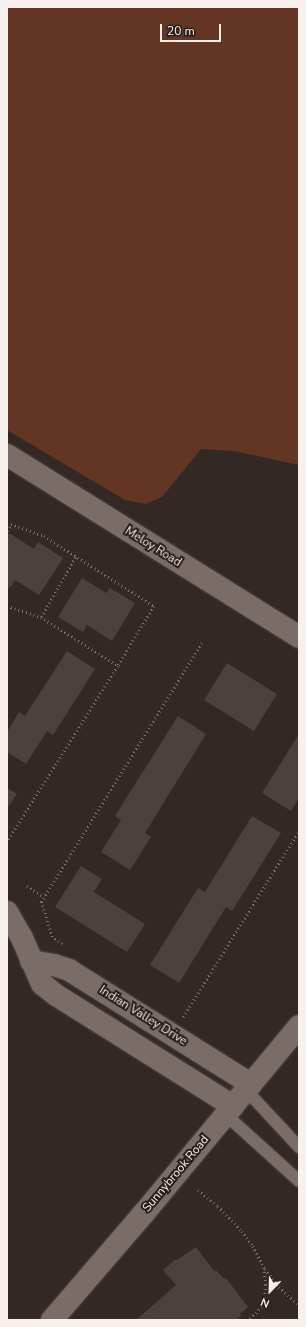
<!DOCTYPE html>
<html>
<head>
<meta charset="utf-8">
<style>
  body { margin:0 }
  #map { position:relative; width:306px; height:1327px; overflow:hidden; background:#332824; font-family:"Nunito Sans",sans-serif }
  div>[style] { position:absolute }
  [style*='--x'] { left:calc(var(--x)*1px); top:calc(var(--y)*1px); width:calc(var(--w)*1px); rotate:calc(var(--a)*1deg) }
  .green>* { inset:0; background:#653524 }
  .building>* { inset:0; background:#4d413d }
  .path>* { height:2.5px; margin-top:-1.25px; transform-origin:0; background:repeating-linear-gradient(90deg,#786e6a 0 1px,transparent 0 4px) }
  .roads { filter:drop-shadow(0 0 1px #504743) drop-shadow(0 0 1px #504743) }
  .service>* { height:12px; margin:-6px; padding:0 6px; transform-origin:6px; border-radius:6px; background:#7a6d68 }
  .minor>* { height:22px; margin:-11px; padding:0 11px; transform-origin:11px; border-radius:11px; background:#7a6d68 }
  .tertiary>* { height:22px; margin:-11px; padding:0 11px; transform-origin:11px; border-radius:11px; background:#7a6d68 }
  span { translate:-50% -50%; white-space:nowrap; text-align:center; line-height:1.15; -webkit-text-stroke:4px #291f1b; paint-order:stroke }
  .street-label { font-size:12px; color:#f7f0ed }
  .frame { position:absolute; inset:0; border:8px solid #f7f0ed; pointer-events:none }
  .north { position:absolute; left:250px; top:1271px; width:40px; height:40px; -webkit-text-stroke:3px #291f1b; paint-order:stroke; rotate:203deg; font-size:11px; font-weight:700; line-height:16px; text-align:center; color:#f7f0ed }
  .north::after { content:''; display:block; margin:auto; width:14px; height:18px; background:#f7f0ed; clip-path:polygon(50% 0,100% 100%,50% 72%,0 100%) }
  .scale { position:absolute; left:160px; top:24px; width:61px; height:18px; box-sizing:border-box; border:2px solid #f7f0ed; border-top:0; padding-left:5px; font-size:12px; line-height:14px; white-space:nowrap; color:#f7f0ed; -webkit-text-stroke:3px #291f1b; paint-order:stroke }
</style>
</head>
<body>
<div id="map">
  <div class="green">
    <i style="clip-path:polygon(7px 7px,299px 7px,299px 465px,234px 451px,201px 449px,162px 497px,146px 504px,125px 500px,7px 430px)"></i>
  </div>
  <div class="building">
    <i style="clip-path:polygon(9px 533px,34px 549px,38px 542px,63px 558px,39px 595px,15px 580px,11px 587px,7px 584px,7px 537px)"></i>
    <i style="clip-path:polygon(82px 578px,106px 593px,110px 588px,135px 603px,112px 641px,87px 625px,83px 632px,58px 617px)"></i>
    <i style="clip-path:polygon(67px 651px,95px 669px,53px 735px,47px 731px,26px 764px,7px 752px,7px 732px,19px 712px,25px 716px)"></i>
    <i style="clip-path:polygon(227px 663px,277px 694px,254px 731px,204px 700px)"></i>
    <i style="clip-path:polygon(178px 716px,206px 734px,145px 833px,151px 837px,130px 870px,101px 852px,121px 820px,115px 816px)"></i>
    <i style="clip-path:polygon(299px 734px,299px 798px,291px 811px,262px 793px)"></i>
    <i style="clip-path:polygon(7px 788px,17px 794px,7px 809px)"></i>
    <i style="clip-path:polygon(252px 816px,281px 833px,232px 911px,226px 907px,179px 983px,150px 965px,198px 888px,205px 892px)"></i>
    <i style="clip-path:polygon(81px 866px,102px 879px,94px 892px,145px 924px,127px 952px,55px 907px)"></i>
    <i style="clip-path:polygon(196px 1247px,214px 1271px,216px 1270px,224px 1279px,226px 1278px,248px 1307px,240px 1314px,241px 1316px,236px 1320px,136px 1320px,176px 1285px,163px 1270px,176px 1259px,177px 1260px)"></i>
  </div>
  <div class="path">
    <i style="--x:7;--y:531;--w:8;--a:-60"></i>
    <i style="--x:11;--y:524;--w:35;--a:20"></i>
    <i style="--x:44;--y:536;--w:130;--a:32.5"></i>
    <i style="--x:154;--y:606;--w:70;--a:121"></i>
    <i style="--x:7;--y:586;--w:1;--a:-45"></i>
    <i style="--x:7;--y:606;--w:36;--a:18"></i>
    <i style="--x:41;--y:617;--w:91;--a:32.5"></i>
    <i style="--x:118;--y:666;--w:208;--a:122.2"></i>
    <i style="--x:41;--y:617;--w:70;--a:-60.2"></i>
    <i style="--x:7;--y:874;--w:1;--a:45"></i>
    <i style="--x:27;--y:886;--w:20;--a:33"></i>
    <i style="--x:62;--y:944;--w:12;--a:-145"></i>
    <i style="--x:52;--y:937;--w:37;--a:-107"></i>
    <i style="--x:41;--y:902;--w:307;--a:-58.2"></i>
    <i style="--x:183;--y:1017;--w:219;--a:-58.1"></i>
    <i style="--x:198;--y:1190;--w:26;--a:39"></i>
    <i style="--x:218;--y:1206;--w:35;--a:46"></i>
    <i style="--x:242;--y:1231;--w:19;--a:54"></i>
    <i style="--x:253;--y:1246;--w:25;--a:63"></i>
    <i style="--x:264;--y:1268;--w:17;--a:83"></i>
    <i style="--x:266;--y:1285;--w:18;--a:96"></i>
    <i style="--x:264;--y:1303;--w:12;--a:125"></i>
    <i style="--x:257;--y:1313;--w:11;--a:142"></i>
    <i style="--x:265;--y:1269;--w:23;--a:52"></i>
    <i style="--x:279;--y:1287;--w:27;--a:42"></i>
  </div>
  <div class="roads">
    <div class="service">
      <i style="--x:246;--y:1090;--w:78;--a:47.1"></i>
      <i style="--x:226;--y:1115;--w:98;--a:42.1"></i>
    </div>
    <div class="minor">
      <i style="--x:7;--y:912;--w:30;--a:60"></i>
      <i style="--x:22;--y:938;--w:50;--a:66.5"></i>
      <i style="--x:42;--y:984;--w:18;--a:38"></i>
      <i style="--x:56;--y:995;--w:209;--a:32.1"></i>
      <i style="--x:31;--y:961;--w:23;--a:10"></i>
      <i style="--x:54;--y:965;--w:16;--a:18"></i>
      <i style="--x:69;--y:970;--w:215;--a:32.1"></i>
    </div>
    <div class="tertiary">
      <i style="--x:7;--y:455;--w:344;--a:31.9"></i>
      <i style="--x:52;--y:1320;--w:141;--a:-49.3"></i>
      <i style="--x:144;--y:1213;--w:243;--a:-50.3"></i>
    </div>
  </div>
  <div class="street-label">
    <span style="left:153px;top:547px;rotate:32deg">Meloy Road</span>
    <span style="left:143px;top:1016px;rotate:32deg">Indian Valley Drive</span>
    <span style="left:176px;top:1174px;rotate:-50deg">Sunnybrook Road</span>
  </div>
  <div class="frame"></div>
  <div class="north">N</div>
  <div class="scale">20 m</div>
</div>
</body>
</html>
